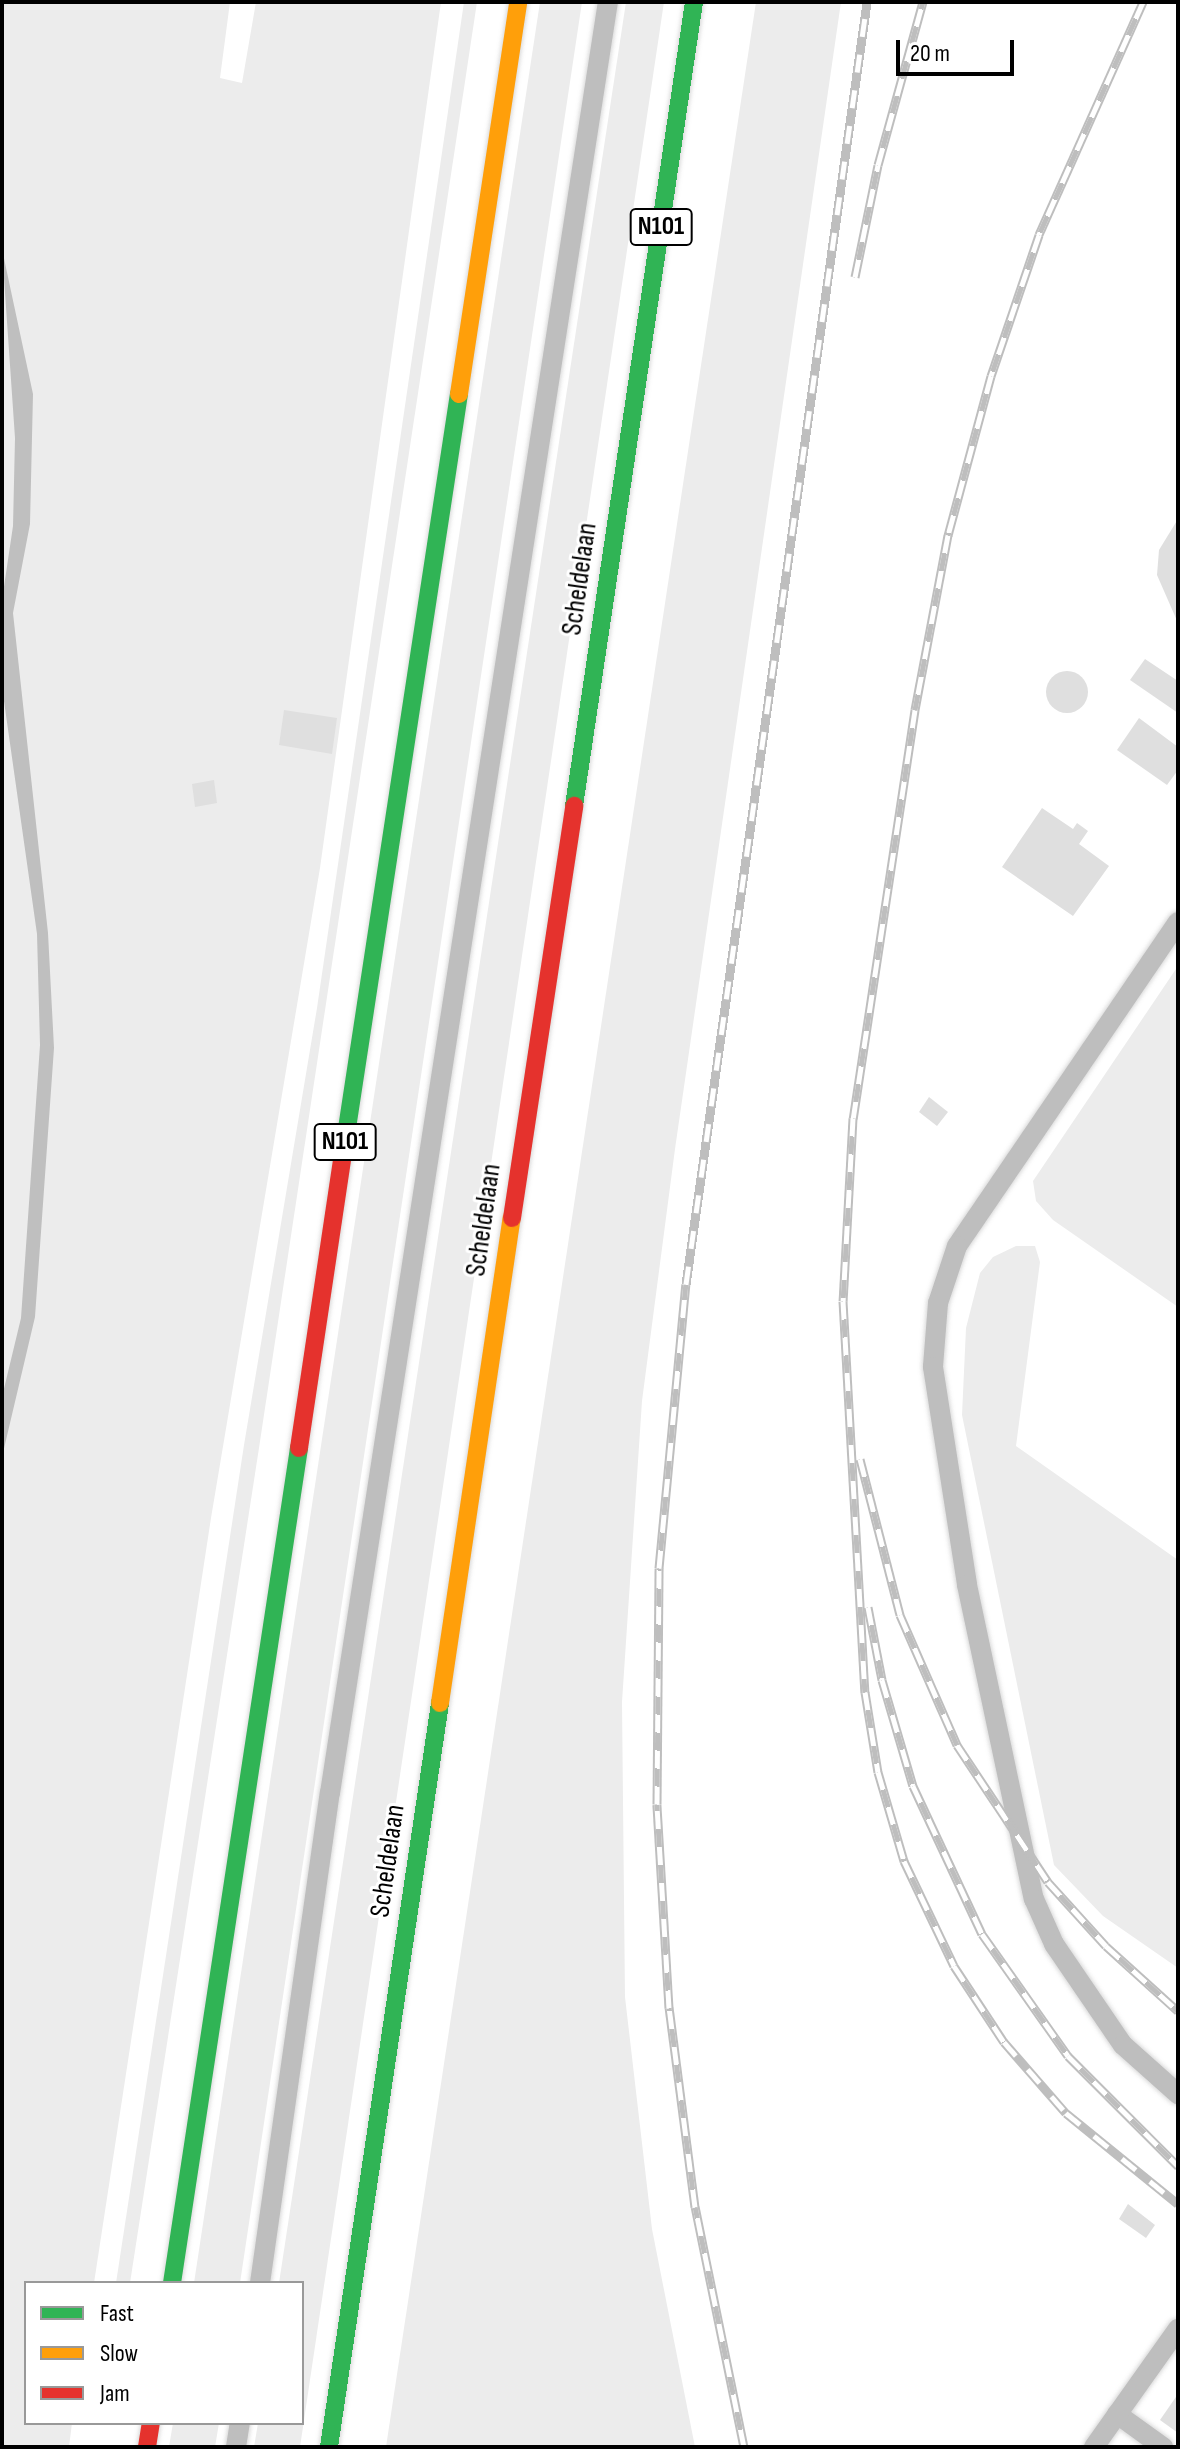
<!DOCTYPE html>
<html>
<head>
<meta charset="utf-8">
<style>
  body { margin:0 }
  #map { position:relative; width:1180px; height:2449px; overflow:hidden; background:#fff; font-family:"Sofia Sans Condensed",sans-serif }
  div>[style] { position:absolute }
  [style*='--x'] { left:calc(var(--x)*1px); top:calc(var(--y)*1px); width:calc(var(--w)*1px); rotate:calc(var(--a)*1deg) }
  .green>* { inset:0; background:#ececec }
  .water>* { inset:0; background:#bfbfbf }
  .building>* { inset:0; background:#dfdfdf }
  .round { border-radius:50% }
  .roads { filter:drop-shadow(0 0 2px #dbdbdb) drop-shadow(0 0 2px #dbdbdb) }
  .lane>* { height:20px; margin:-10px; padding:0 10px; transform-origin:10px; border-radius:10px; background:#bebebe }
  .fast>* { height:18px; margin:-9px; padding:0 9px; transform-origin:9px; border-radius:9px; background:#30b455 }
  .slow>* { height:18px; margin:-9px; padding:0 9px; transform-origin:9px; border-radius:9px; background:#ff9f0a }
  .jam>* { height:18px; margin:-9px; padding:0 9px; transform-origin:9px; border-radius:9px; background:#e5322d }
  .rail>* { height:9px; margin-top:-4.5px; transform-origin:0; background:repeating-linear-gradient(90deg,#fff 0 18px,#bebebe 0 36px); box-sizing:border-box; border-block:2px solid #bebebe }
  span { translate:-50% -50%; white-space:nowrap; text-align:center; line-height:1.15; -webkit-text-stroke:6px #fff; paint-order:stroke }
  .shield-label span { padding:2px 6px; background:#fff; border:2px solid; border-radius:6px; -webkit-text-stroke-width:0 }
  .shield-label { font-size:26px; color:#000; font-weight:700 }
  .street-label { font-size:28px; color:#000 }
  .frame { position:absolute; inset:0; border:4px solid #000; pointer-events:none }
  .legend { position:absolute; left:24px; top:2281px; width:280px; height:144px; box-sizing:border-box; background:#fff; border:2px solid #999; margin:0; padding:10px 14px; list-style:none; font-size:24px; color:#000 }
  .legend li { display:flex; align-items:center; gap:16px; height:40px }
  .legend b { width:40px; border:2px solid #999 }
  .scale { position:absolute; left:896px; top:40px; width:118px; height:36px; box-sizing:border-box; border:4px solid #000; border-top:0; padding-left:10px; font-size:24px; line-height:28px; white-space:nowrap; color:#000; -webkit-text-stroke:6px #fff; paint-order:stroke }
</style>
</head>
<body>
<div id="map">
  <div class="green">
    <i style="clip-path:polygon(2px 2px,230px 2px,220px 78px,242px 83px,256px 2px,441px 2px,320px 868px,211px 1518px,94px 2283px,26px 2283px,26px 2423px,72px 2423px,69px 2447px,2px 2447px)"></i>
    <i style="clip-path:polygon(464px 2px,477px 2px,259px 1448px,130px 2283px,116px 2283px,244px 1445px,317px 1008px)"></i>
    <i style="clip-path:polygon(540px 2px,582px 2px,240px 2283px,194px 2283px)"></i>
    <i style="clip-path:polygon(626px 2px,664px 2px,300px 2447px,254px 2447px,258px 2423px,302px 2423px,302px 2283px,279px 2283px)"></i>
    <i style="clip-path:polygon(756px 2px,841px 2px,675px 1149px,642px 1401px,622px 1702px,625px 1997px,652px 2229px,695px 2447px,386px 2447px)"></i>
    <i style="clip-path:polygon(1178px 966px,1178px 1307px,1053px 1220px,1036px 1201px,1033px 1181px)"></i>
    <i style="clip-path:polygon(1016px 1246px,1035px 1246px,1040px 1262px,1016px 1446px,1178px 1560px,1178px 1968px,1103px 1916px,1054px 1865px,962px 1415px,966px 1328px,980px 1273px,993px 1257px)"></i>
    <i style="clip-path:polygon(173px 2423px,219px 2423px,215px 2447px,169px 2447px)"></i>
  </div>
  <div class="water">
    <i style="clip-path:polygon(2px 249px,33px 394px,30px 524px,13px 613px,48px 933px,54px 1048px,35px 1317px,2px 1457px,2px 1397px,21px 1318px,40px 1045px,37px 934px,2px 687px,2px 600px,13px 526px,15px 438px)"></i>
  </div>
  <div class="building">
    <i style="clip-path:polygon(1178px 519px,1178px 623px,1157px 575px,1159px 550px)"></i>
    <i style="clip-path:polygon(1145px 659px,1178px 681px,1178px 713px,1130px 680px)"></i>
    <i class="round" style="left:1046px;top:671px;width:42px;height:42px"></i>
    <i style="clip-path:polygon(284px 710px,337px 718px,332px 754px,279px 745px)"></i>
    <i style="clip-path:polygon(1139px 718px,1178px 747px,1178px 770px,1167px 785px,1117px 750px)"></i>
    <i style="clip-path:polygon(214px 780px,217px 803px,195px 807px,192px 784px)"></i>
    <i style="clip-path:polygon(1042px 808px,1073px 829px,1077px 823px,1088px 831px,1079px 844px,1109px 866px,1073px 916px,1002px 867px)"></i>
    <i style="clip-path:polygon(929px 1097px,948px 1112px,937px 1126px,919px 1112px)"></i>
    <i style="clip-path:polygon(1128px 2204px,1155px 2225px,1146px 2238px,1119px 2219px)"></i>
    <i style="clip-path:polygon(1178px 2394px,1178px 2433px,1160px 2420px)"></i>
  </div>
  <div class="roads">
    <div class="lane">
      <i style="--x:1178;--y:922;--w:392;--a:124.3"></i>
      <i style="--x:957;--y:1246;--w:60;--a:108.4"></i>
      <i style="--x:938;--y:1303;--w:64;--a:94.5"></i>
      <i style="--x:933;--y:1367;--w:221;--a:81.1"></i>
      <i style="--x:967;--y:1585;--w:321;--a:78"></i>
      <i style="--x:1034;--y:1899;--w:49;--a:66"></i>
      <i style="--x:1054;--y:1944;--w:122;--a:55.7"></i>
      <i style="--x:1123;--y:2045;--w:74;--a:41.7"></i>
      <i style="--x:260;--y:2283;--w:495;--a:-81.9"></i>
      <i style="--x:330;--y:1793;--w:1812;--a:-81.18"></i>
      <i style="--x:1117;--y:2414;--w:57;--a:35.7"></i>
      <i style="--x:236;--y:2447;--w:24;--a:-81"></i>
      <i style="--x:1094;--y:2447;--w:145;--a:-54.6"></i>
    </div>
    <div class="fast">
      <i style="--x:574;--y:806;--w:813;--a:-81.51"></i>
      <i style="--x:344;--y:1148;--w:763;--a:-81.33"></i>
      <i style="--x:172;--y:2283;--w:845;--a:-81.35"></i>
      <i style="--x:329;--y:2447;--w:752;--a:-81.51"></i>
    </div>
    <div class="slow">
      <i style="--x:459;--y:394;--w:396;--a:-81.4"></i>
      <i style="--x:440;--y:1703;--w:490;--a:-81.6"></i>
    </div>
    <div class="jam">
      <i style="--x:512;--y:1218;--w:417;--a:-81.4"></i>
      <i style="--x:299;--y:1448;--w:303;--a:-81.5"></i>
      <i style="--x:147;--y:2447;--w:24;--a:-81"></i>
    </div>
  </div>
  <div class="rail">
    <i style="--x:1143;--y:2;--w:255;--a:114.1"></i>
    <i style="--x:1039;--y:235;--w:149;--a:108.8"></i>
    <i style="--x:991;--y:376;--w:165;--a:105.1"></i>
    <i style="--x:948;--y:535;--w:178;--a:100.7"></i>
    <i style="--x:915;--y:710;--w:413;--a:98.6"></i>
    <i style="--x:853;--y:1118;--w:183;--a:93.1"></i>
    <i style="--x:843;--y:1301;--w:392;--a:86.8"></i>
    <i style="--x:865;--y:1692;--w:81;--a:80.8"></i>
    <i style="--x:878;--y:1772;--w:93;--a:73.7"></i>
    <i style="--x:904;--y:1861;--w:116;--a:64.5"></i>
    <i style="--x:954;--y:1966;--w:91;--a:56.7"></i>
    <i style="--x:1004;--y:2042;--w:94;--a:48.9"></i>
    <i style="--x:1066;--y:2113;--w:144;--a:39.1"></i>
    <i style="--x:855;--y:277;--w:114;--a:-78.4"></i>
    <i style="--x:878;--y:165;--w:169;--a:-74.6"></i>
    <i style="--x:860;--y:1459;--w:161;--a:75.6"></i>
    <i style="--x:900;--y:1615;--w:142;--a:66.3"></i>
    <i style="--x:957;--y:1745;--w:164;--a:56.4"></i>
    <i style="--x:1048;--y:1882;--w:86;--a:47.8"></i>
    <i style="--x:1106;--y:1946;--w:97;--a:42.1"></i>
    <i style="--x:868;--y:1607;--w:74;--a:79.1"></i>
    <i style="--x:882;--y:1680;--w:110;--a:73.7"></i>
    <i style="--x:913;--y:1786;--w:163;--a:65"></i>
    <i style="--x:982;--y:1934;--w:149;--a:54.8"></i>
    <i style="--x:1068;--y:2056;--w:156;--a:45"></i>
    <i style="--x:744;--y:2447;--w:245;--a:-101.5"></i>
    <i style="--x:695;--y:2207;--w:201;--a:-97.4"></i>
    <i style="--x:669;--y:2008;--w:204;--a:-93.4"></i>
    <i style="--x:657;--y:1804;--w:236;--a:-89.5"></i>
    <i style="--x:659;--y:1568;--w:285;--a:-84.6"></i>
    <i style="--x:686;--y:1284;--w:1295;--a:-81.96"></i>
  </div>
  <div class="shield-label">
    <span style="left:661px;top:227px">N101</span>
    <span style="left:345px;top:1142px">N101</span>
  </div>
  <div class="street-label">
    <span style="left:580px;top:579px;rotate:-82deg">Scheldelaan</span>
    <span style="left:484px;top:1220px;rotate:-82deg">Scheldelaan</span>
    <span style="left:388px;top:1861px;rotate:-82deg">Scheldelaan</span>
  </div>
  <div class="frame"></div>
  <ul class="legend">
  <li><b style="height:10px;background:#30b455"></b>Fast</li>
  <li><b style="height:10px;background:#ff9f0a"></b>Slow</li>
  <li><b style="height:10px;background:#e5322d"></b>Jam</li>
  </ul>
  <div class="scale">20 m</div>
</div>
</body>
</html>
